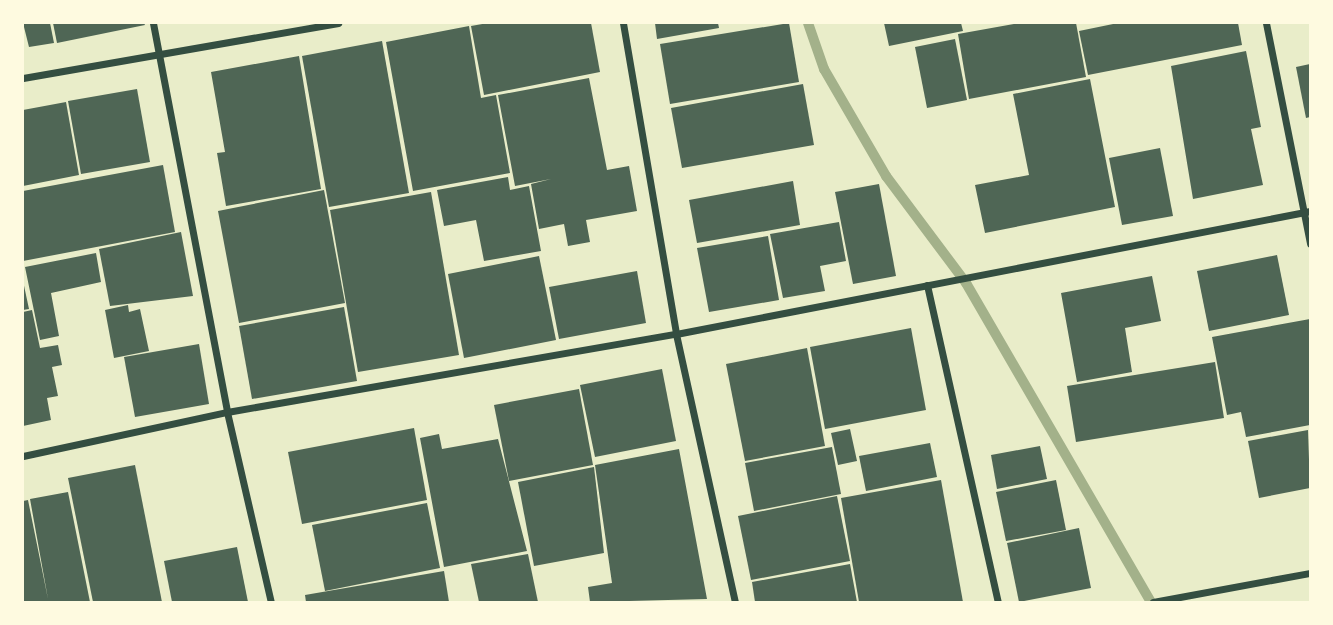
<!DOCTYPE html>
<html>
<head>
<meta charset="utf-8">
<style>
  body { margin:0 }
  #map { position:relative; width:1333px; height:625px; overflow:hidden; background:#e9edc9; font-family:Lato,sans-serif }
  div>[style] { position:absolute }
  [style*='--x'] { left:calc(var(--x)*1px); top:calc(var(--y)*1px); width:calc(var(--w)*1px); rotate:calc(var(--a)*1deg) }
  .stream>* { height:10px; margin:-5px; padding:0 5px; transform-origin:5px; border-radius:5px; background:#a3b18a }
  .building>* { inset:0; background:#4f6655 }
  .minor>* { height:7px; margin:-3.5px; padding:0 3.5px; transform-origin:3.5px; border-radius:3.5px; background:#344e41 }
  span { translate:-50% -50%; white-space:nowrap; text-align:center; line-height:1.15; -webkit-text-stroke:7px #fefae0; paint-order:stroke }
  .frame { position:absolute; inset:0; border:24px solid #fefae0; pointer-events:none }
</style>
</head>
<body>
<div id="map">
  <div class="stream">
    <i style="--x:808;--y:23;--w:49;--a:70.8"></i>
    <i style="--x:824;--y:69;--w:124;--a:59.9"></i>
    <i style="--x:886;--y:176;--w:134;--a:53.2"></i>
    <i style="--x:966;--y:283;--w:369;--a:59.9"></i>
  </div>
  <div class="building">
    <i style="clip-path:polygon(23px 23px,50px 23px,54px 43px,29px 47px)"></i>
    <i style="clip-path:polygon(53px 23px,144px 23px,145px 25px,57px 43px)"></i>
    <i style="clip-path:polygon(488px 23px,591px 23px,600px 72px,484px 95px,471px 26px)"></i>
    <i style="clip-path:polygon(655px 23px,718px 23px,719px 28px,657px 39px)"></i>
    <i style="clip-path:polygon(789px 23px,799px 82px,670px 104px,660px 44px)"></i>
    <i style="clip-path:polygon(884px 23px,961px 23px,963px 31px,889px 46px)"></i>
    <i style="clip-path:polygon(1019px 23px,1076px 23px,1086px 77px,969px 99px,958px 34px)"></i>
    <i style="clip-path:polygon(1118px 23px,1238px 23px,1242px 45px,1088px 75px,1079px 31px)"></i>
    <i style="clip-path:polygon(469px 26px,481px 98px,496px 95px,510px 173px,413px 191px,386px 42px)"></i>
    <i style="clip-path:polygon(955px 39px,967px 100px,927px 108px,915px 47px)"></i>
    <i style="clip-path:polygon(382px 41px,409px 193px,329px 207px,302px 56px)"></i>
    <i style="clip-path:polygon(1246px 51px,1261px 127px,1251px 129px,1263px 185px,1193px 199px,1171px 66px)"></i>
    <i style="clip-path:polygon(299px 56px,321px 189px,226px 206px,217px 153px,225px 152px,211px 72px)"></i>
    <i style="clip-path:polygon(1310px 64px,1310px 117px,1306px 118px,1296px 67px)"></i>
    <i style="clip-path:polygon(589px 78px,607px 170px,629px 166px,637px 211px,586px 220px,590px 242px,568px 246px,564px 224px,539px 229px,531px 184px,551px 179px,515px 186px,498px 95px)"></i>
    <i style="clip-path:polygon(1090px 79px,1115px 207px,985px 233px,975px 185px,1029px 175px,1013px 94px)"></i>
    <i style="clip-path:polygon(803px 84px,814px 145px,682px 168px,671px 108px)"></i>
    <i style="clip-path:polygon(137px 89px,150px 162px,81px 174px,68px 101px)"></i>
    <i style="clip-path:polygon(66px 102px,79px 175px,23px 186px,23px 110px)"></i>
    <i style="clip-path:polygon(1160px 148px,1173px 216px,1122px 225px,1109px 158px)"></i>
    <i style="clip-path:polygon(163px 165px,175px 232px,23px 261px,23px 191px)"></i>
    <i style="clip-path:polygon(508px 177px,510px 190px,529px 186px,541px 251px,484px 261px,476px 220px,444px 226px,437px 190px)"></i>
    <i style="clip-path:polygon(793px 181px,800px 225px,697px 243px,689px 200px)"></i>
    <i style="clip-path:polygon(879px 184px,896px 276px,853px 284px,835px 192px)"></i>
    <i style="clip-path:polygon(324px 190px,345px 303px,239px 323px,218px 211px)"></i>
    <i style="clip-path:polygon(431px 192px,459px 355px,358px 372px,330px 210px)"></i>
    <i style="clip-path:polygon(839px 222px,846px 261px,820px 266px,825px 291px,783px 298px,770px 234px)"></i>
    <i style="clip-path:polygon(181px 232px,193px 296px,110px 306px,99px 249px)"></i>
    <i style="clip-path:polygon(768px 236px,779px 300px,709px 312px,697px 248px)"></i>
    <i style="clip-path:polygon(96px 253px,101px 282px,51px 293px,59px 336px,40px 340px,25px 267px)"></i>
    <i style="clip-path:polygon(1277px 255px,1289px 315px,1209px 331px,1197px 271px)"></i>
    <i style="clip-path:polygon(539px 256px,556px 340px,464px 358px,448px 274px)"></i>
    <i style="clip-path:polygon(637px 271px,646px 323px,559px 339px,549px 287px)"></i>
    <i style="clip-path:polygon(1152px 276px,1161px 321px,1125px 328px,1132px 372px,1077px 382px,1061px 293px)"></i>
    <i style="clip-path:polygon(23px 281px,29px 309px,23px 310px)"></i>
    <i style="clip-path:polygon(128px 305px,129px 312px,140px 309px,149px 351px,114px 358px,105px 310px)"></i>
    <i style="clip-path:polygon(344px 307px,357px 381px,252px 399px,239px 326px)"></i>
    <i style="clip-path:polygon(32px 310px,40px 348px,58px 345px,62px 365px,52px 367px,58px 396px,47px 398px,51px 420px,23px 426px,23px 312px)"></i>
    <i style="clip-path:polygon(1310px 319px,1310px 425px,1246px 437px,1241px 412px,1227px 415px,1212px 337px)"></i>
    <i style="clip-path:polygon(911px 328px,926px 410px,825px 429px,810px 347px)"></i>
    <i style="clip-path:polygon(199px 344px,209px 404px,135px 417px,124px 357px)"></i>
    <i style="clip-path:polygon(807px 348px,825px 446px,745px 461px,726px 364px)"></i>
    <i style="clip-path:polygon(1215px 362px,1224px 418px,1076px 442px,1067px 386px)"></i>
    <i style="clip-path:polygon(662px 369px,676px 441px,595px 457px,580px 385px)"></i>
    <i style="clip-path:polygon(579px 389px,593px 465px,509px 481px,494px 405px)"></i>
    <i style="clip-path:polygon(414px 428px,427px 500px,302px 524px,288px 452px)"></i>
    <i style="clip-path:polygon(850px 429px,857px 461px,838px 465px,831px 433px)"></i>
    <i style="clip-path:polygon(1308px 430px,1310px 488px,1259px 498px,1248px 441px)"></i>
    <i style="clip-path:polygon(439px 434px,442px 449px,498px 439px,527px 551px,444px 567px,420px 438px)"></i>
    <i style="clip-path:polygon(930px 443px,937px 477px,866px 491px,859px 456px)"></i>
    <i style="clip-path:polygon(1040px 446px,1047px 479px,997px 489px,991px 455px)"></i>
    <i style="clip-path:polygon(832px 447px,841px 494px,754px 511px,745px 463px)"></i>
    <i style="clip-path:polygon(679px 449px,707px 599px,590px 602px,588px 587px,612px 583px,595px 465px)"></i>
    <i style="clip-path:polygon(135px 465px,162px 602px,93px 602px,68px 478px)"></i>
    <i style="clip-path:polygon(594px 467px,604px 553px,534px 566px,518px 482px)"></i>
    <i style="clip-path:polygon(941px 480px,963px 602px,859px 602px,841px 498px)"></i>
    <i style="clip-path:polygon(1056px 480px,1066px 530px,1006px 541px,996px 492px)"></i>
    <i style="clip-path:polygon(68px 492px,90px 602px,23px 602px,23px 501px,28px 500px,48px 599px,30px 499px)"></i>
    <i style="clip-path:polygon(837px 496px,850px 561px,751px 580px,738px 516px)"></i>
    <i style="clip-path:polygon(427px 503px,440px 568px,325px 591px,312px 525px)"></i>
    <i style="clip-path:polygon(1079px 528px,1091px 588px,1019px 602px,1007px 543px)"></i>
    <i style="clip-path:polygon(237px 547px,248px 602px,172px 602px,164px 561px)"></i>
    <i style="clip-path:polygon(528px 554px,538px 602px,479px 602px,471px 564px)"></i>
    <i style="clip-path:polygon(850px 564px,857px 602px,755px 602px,752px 582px)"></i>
    <i style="clip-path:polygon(444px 571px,449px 602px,306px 602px,305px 595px)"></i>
  </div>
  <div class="minor">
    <i style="--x:153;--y:23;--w:396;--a:79.2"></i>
    <i style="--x:227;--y:412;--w:195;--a:77"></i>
    <i style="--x:623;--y:23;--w:315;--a:80.3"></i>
    <i style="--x:676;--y:334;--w:274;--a:77.6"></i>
    <i style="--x:1266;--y:23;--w:225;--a:78.7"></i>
    <i style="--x:23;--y:78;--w:320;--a:-9.9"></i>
    <i style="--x:927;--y:285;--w:325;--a:77.4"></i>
    <i style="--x:23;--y:456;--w:209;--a:-12.2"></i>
    <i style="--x:227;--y:412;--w:456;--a:-9.9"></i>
    <i style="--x:676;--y:334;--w:646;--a:-10.98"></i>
    <i style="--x:1153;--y:602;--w:160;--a:-10.5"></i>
  </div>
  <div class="frame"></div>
</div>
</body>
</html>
